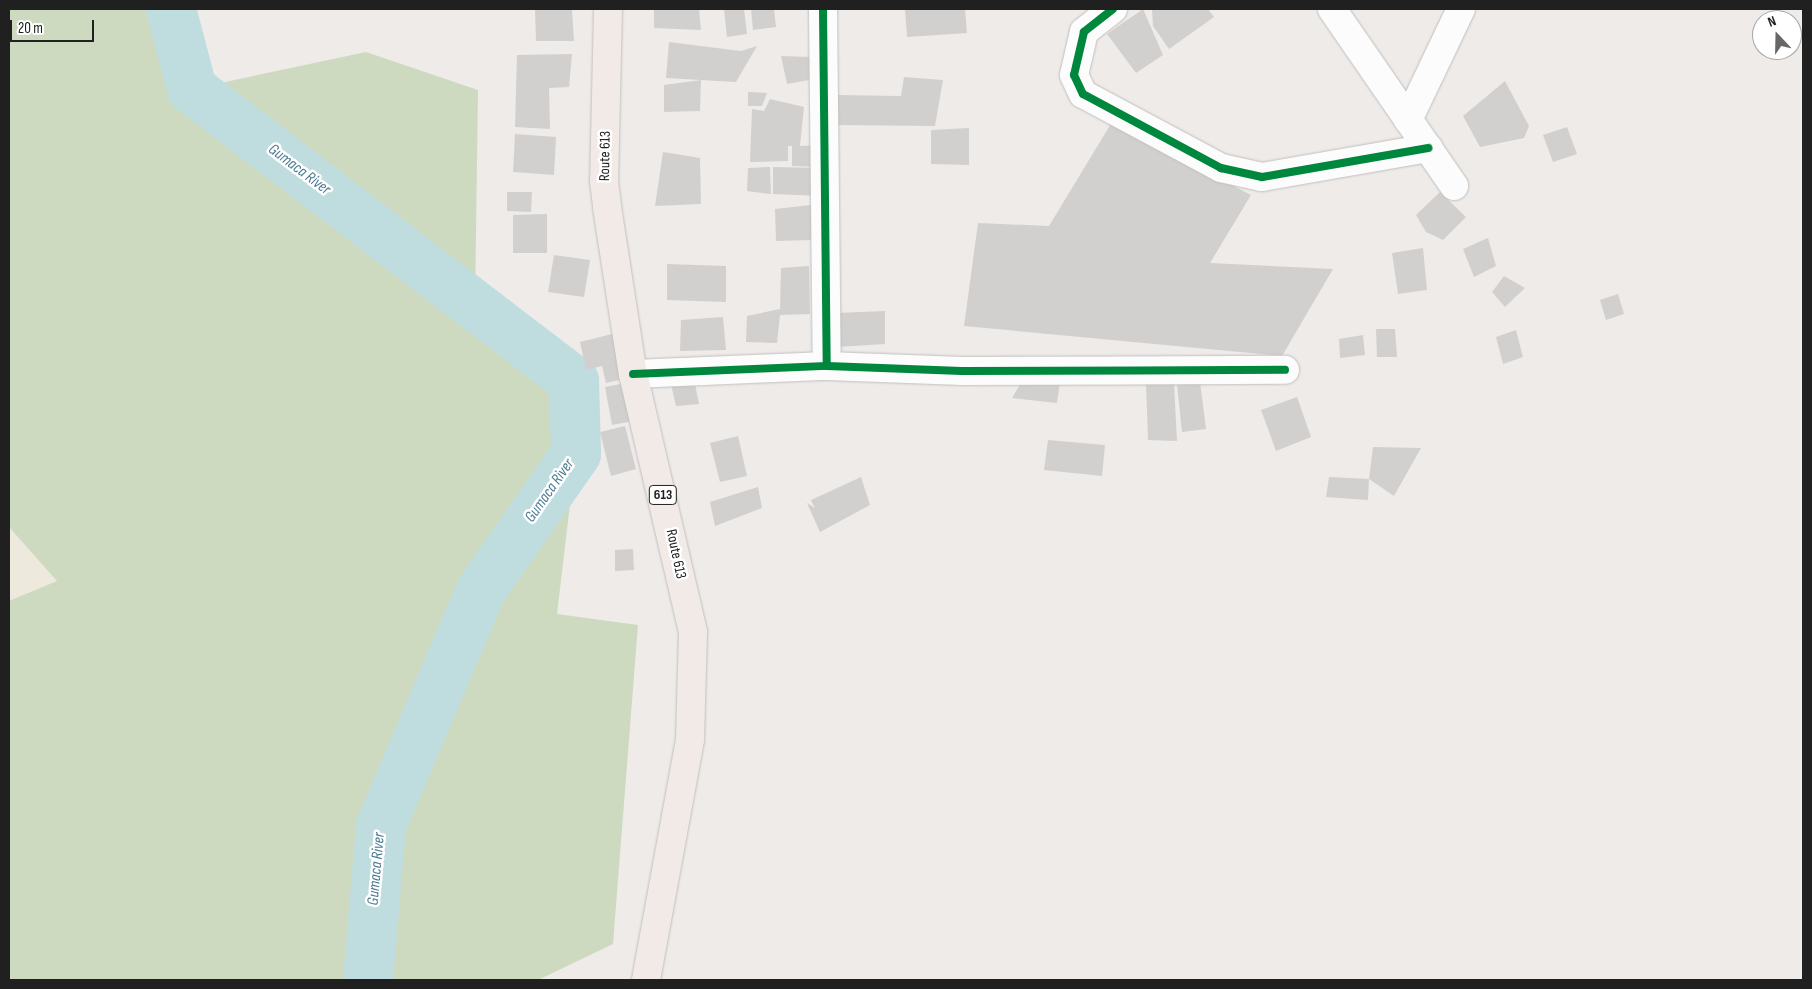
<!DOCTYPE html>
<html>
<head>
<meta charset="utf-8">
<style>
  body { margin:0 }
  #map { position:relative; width:1812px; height:989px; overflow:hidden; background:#eeebe9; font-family:"Sofia Sans Condensed",sans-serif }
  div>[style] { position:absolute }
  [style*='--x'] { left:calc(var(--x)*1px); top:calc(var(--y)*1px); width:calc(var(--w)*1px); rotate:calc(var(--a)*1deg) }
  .farmland>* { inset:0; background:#edeadd }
  .forest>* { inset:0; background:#cedac0 }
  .river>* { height:50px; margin:-25px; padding:0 25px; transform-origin:25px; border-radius:25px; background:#bfddde }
  .building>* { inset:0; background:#d2d0ce }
  .roads { filter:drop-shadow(0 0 1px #c1c0bf) drop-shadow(0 0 1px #c1c0bf) }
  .minor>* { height:28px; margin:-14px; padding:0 14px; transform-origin:14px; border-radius:14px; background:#fcfcfc }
  .major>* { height:28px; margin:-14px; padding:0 14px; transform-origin:14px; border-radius:14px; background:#f1eae6 }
  .cycleway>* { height:8px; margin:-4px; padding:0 4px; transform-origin:4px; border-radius:4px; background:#00873e }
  span { translate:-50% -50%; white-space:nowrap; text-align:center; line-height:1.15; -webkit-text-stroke:5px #fff; paint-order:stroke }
  .shield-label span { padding:1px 4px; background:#fff; border:1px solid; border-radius:4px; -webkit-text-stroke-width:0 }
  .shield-label { font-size:14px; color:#202020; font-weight:700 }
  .street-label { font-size:15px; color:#202020 }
  .water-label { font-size:16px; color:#497a92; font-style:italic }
  .frame { position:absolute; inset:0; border:10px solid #202020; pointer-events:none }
  .north { position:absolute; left:1752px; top:10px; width:50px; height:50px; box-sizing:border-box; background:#fff; border:1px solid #a6a6a6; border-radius:50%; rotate:339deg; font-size:14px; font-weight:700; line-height:20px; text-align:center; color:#202020 }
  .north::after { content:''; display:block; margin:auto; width:18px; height:22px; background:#686766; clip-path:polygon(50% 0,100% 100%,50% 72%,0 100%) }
  .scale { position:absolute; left:10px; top:20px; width:84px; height:22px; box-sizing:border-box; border:2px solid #202020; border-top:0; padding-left:6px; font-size:15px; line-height:18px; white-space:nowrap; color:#202020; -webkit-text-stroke:4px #fff; paint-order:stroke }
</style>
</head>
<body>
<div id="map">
  <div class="farmland">
    <i style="clip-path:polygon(9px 527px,57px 581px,9px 601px)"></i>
  </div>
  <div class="forest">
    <i style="clip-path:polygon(9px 9px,171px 9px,192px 89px,366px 52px,478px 90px,475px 306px,588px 390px,576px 454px,557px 614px,638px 625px,613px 944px,538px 980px,9px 980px,9px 601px,57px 581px,9px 527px)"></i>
  </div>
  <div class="river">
    <i style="--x:171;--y:9;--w:83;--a:75.3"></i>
    <i style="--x:192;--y:89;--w:481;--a:37.4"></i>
    <i style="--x:574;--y:381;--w:73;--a:88.4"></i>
    <i style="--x:576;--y:454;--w:166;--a:124.9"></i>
    <i style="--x:481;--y:590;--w:256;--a:113"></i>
    <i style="--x:381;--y:826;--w:155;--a:94.8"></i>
  </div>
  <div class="building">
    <i style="clip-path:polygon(535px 9px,572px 9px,574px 41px,536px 41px)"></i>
    <i style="clip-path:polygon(654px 9px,699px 9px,701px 30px,654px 28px)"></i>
    <i style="clip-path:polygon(724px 9px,744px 9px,747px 34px,727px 37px)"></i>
    <i style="clip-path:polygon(751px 9px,774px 9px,776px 27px,753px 30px)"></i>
    <i style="clip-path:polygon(905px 9px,965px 9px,967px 33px,907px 37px)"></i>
    <i style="clip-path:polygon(1143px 9px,1163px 55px,1136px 73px,1107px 34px)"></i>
    <i style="clip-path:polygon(1152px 9px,1208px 9px,1214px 17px,1169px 49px,1153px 26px)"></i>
    <i style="clip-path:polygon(669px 42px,741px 51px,757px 46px,736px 82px,701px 80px,700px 111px,664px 112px,664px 85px,701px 80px,666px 78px)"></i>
    <i style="clip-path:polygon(572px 54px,569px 87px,549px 88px,550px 129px,515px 127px,517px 55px)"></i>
    <i style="clip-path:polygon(781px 56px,810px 57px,809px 80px,787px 84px)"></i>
    <i style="clip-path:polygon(904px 77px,943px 80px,935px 126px,835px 125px,837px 95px,901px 96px)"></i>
    <i style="clip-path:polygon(1505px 81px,1529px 126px,1524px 138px,1480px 147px,1463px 116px)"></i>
    <i style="clip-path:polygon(748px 92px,767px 93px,762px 106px,748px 106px)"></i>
    <i style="clip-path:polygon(770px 99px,804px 107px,800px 146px,821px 145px,821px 167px,792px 166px,792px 146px,788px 146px,788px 161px,750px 162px,752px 109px,764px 111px)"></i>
    <i style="clip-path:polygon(1112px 122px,1251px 195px,1210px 263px,1333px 269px,1282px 356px,964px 326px,978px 223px,1049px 226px)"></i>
    <i style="clip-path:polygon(1567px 127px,1577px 154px,1553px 162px,1543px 135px)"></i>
    <i style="clip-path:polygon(969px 128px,969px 165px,931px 164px,931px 130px)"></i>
    <i style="clip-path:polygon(515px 134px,556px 137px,554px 175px,513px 172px)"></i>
    <i style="clip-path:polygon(663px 152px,700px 158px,701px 204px,655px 206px)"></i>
    <i style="clip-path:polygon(770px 167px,771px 194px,747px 191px,748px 168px)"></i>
    <i style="clip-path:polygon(773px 167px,822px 168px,822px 196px,773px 194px)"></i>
    <i style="clip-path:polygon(507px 192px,532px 192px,531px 212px,507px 211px)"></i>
    <i style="clip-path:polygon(1440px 192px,1466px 217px,1443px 240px,1426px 232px,1416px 215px)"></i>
    <i style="clip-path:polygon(811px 205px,813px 240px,776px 241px,775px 209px)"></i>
    <i style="clip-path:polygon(547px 214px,547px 253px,513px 253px,513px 215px)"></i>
    <i style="clip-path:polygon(1488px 238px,1496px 266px,1474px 277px,1463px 249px)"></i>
    <i style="clip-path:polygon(1423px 248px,1427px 290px,1398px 294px,1392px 253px)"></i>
    <i style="clip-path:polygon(554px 255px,590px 260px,584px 297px,548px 292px)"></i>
    <i style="clip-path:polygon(667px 264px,726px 266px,726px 302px,667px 300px)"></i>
    <i style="clip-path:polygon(809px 266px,810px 314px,780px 315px,777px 343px,746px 342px,747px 316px,780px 309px,781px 268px)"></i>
    <i style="clip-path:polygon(1504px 276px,1525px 288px,1505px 307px,1492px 292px)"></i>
    <i style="clip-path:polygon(1618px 294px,1624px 314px,1606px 320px,1600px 300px)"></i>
    <i style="clip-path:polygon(885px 311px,885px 344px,837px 347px,837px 313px)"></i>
    <i style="clip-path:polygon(723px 317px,726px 350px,680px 351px,681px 320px)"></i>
    <i style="clip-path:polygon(1376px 329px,1395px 329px,1397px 357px,1377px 357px)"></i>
    <i style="clip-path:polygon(1516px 330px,1523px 357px,1503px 364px,1496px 337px)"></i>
    <i style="clip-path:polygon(616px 333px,627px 378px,606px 383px,602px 366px,586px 370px,580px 342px)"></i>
    <i style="clip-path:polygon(1363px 335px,1365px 355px,1340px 358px,1339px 339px)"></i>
    <i style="clip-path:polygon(1061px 374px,1057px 403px,1012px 398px,1021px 383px)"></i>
    <i style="clip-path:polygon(694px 379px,699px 404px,676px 406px,671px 384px)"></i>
    <i style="clip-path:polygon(1200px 382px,1206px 429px,1182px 432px,1177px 385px)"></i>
    <i style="clip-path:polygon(626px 383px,633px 421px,612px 425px,605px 387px)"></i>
    <i style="clip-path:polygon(1146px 383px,1174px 384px,1177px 441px,1148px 440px)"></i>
    <i style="clip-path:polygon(1297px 397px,1311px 437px,1276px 451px,1261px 410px)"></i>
    <i style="clip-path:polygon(625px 426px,636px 469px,611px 476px,600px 432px)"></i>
    <i style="clip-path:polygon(738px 436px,747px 476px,720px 482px,710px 443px)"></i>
    <i style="clip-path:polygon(1048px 440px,1105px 445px,1102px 476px,1044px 470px)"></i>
    <i style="clip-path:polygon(1373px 447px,1421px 448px,1394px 496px,1369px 479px)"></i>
    <i style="clip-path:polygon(861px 477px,870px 505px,820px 532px,807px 503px,815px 508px,811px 500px)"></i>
    <i style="clip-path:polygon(1329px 477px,1369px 479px,1368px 500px,1326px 497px)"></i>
    <i style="clip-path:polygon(758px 487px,762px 508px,715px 526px,710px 502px)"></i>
    <i style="clip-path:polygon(633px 549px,634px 570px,615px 571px,615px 550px)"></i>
  </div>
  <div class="roads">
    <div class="minor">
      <i style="--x:823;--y:9;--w:357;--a:89.4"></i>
      <i style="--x:1113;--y:9;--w:37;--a:142"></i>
      <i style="--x:1084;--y:32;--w:44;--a:103.1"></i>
      <i style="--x:1074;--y:75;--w:21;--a:65"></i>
      <i style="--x:1083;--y:94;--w:157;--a:28.2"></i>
      <i style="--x:1221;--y:168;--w:42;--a:12.4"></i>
      <i style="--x:1262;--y:177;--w:169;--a:-9.9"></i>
      <i style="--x:1332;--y:9;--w:215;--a:55.4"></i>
      <i style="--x:1408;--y:120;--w:123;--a:-64.5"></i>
      <i style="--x:633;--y:374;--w:194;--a:-2.4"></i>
      <i style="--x:827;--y:366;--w:135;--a:2.1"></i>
      <i style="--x:962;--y:371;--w:323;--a:-0.2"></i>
    </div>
    <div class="major">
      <i style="--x:608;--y:9;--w:172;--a:91.3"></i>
      <i style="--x:604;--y:181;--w:26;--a:83"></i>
      <i style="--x:607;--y:207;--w:169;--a:81.2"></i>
      <i style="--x:633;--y:374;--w:265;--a:76.9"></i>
      <i style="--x:693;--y:632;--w:108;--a:91.6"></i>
      <i style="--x:690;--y:740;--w:244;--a:100.4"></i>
    </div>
  </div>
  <div class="cycleway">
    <i style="--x:823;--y:9;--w:357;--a:89.4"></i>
    <i style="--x:1113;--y:9;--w:37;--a:142"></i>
    <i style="--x:1084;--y:32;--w:44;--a:103.1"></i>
    <i style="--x:1074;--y:75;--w:21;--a:65"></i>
    <i style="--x:1083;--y:94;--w:157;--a:28.2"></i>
    <i style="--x:1221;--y:168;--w:42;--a:12.4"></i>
    <i style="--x:1262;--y:177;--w:169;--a:-9.9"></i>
    <i style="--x:633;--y:374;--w:194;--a:-2.4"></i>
    <i style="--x:827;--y:366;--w:135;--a:2.1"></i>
    <i style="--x:962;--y:371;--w:323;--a:-0.2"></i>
  </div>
  <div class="shield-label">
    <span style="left:663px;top:495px">613</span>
  </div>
  <div class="street-label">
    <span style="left:605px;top:156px;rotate:-89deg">Route 613</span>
    <span style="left:676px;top:554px;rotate:78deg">Route 613</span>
  </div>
  <div class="water-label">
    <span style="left:299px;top:170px;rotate:37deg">Gumaca River</span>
    <span style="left:550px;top:491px;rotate:-55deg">Gumaca River</span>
    <span style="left:377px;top:869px;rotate:-85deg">Gumaca River</span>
  </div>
  <div class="frame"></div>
  <div class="north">N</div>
  <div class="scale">20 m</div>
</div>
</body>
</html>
